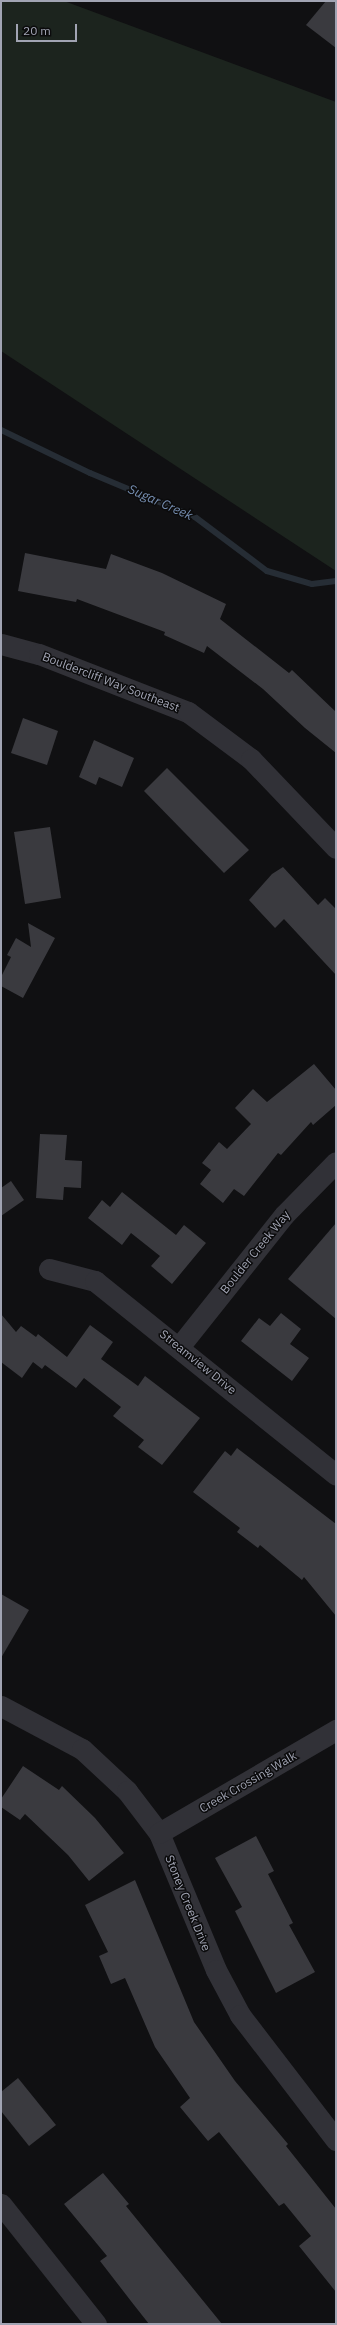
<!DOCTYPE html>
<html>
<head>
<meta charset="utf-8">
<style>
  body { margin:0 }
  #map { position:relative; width:337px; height:2325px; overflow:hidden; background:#101012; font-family:"IBM Plex Sans",sans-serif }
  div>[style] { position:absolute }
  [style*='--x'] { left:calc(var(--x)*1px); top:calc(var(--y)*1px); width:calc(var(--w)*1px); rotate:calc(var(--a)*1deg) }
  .green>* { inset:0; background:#1c241e }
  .stream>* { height:6px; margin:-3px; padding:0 3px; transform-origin:3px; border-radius:3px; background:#262d35 }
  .building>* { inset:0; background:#3a3a3f }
  .street>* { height:21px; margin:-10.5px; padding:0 10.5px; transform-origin:10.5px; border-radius:10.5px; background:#313137 }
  span { translate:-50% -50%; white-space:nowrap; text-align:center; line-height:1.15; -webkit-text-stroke:3px #0b0b0c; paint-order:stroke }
  .street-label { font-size:12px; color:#a1a4b3 }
  .water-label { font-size:13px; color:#758db0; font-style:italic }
  .frame { position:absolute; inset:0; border:2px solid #a1a4b3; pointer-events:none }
  .scale { position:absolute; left:16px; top:24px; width:61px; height:18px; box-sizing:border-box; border:2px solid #a1a4b3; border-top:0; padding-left:5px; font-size:12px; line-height:14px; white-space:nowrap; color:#a1a4b3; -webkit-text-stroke:3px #0b0b0c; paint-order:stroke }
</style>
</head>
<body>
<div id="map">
  <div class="green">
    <i style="clip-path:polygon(1px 1px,64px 1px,336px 102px,336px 571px,1px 351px)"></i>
  </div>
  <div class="stream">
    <i style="--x:1;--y:430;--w:99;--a:25.8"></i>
    <i style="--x:90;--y:473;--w:114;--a:22.7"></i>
    <i style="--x:195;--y:517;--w:90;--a:36.9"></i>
    <i style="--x:267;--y:571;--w:47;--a:16.1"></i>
    <i style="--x:312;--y:584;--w:24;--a:-7"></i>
  </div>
  <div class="building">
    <i style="clip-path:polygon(326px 1px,336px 1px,336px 48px,306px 25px)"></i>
    <i style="clip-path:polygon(25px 553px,106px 569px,111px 554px,162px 573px,226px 604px,220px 619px,289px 673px,292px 670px,336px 712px,336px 753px,305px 728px,263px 689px,207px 646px,204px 653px,164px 635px,165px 632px,77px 599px,76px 602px,18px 591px)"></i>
    <i style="clip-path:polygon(23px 718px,58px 731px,47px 765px,11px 753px)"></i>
    <i style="clip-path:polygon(94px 740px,134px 758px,122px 787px,99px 777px,96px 785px,79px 777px)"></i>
    <i style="clip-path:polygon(167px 768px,249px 850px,224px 873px,144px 791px)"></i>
    <i style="clip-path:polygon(50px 827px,61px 898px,25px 904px,14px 832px)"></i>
    <i style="clip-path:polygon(283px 867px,318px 905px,325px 898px,336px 909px,336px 975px,284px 919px,275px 928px,249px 900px,272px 874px)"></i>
    <i style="clip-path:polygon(28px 923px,55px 938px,23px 998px,1px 986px,1px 977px,11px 957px,7px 955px,16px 938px,31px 947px)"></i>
    <i style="clip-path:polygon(314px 1064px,336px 1090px,336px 1105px,313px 1125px,311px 1122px,281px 1155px,278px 1153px,244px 1196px,234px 1189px,223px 1203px,200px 1184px,211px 1170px,202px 1163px,219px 1142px,227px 1149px,251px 1124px,235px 1108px,253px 1089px,267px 1102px)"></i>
    <i style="clip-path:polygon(40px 1134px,67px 1135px,65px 1160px,82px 1161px,81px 1188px,64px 1187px,63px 1200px,36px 1198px)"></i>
    <i style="clip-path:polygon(11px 1181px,24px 1200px,1px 1216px,1px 1188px)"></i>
    <i style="clip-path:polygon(122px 1192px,176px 1235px,184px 1225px,206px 1243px,172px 1284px,151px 1266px,160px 1256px,131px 1233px,122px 1245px,88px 1218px,102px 1200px,110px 1207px)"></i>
    <i style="clip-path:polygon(336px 1223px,336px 1319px,288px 1279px)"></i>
    <i style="clip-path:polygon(281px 1313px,301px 1329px,290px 1344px,309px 1358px,292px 1381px,241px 1341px,259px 1318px,270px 1326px)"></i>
    <i style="clip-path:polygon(1px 1314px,16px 1332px,21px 1326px,36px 1337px,38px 1334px,67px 1357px,90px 1325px,113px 1342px,101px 1359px,138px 1386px,145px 1376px,200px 1418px,162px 1465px,138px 1447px,144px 1440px,113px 1416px,121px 1407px,84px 1378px,76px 1388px,45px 1365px,42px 1369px,33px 1362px,22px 1378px,1px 1362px)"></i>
    <i style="clip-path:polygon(237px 1448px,336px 1524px,336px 1616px,304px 1577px,302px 1580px,260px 1545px,258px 1548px,237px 1532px,240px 1528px,193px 1492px,225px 1451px,231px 1456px)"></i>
    <i style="clip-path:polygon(1px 1594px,29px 1610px,1px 1658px)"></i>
    <i style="clip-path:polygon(23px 1766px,59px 1790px,62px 1786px,95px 1818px,124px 1853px,89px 1881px,68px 1855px,25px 1814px,20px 1820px,1px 1807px,1px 1799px)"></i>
    <i style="clip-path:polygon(256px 1836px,274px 1871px,268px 1874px,293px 1923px,289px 1925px,315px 1972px,276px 1993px,235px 1911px,242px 1907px,215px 1858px)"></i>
    <i style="clip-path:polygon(135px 1880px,194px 2022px,235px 2081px,288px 2144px,286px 2146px,336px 2209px,336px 2292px,299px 2246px,311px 2236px,284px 2203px,279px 2206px,219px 2132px,208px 2141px,180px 2107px,190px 2098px,155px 2047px,125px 1978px,111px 1984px,99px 1956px,108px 1952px,85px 1905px)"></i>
    <i style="clip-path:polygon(18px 2078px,56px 2125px,29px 2146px,1px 2111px,1px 2092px)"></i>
    <i style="clip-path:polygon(103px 2173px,129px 2204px,126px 2206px,222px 2324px,149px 2324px,134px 2305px,100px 2261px,107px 2256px,64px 2204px)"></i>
  </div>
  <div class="street">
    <i style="--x:1;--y:644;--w:39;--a:15"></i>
    <i style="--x:39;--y:654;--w:160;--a:21.3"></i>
    <i style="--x:188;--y:712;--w:79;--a:36.7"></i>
    <i style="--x:251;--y:759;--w:123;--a:46.3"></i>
    <i style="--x:49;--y:1269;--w:48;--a:14.6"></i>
    <i style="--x:95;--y:1281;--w:309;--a:38.8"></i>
    <i style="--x:179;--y:1347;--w:169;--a:-51.5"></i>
    <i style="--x:284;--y:1215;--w:74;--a:-45.5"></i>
    <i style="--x:1;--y:1706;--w:92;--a:28"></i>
    <i style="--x:82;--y:1749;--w:62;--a:43"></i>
    <i style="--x:127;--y:1791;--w:53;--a:52.7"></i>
    <i style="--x:159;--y:1833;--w:148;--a:67.4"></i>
    <i style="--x:216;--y:1970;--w:51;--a:61.9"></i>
    <i style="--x:240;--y:2015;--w:158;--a:52.5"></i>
    <i style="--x:159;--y:1833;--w:205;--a:-30.2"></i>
    <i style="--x:1;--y:2204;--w:153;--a:51.6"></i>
  </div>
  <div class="street-label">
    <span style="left:111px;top:682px;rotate:21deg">Bouldercliff Way Southeast</span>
    <span style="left:255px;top:1252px;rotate:-51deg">Boulder Creek Way</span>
    <span style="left:198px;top:1362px;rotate:39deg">Streamview Drive</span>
    <span style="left:248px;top:1782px;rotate:-30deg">Creek Crossing Walk</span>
    <span style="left:188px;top:1903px;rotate:68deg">Stoney Creek Drive</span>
  </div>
  <div class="water-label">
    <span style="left:160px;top:503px;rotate:24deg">Sugar Creek</span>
  </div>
  <div class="frame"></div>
  <div class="scale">20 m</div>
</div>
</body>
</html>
